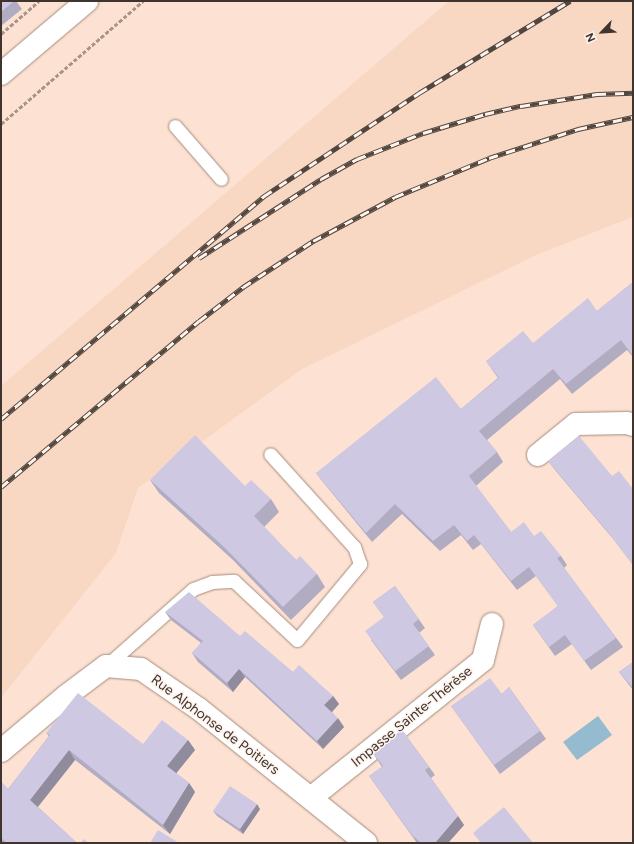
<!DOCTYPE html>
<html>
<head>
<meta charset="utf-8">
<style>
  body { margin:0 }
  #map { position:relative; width:634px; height:844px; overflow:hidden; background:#fde2d3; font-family:Figtree,sans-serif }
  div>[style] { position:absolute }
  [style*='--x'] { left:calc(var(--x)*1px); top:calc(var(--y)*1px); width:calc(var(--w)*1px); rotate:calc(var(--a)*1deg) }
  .built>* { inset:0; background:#f8d7c3 }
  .water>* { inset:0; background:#94bbcf }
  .path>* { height:2.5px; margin-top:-1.25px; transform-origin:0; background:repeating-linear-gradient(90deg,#a89589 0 4px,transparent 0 6px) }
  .roads { filter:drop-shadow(0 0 1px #a58c7e) drop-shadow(0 0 1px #a58c7e) }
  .lane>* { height:13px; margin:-6.5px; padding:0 6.5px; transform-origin:6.5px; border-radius:6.5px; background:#fff }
  .street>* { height:22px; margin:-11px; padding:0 11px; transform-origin:11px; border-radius:11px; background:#fff }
  .secondary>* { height:22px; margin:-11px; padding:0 11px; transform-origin:11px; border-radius:11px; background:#fff }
  .rail>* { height:4.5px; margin-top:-2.25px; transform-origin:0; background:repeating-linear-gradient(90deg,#fef3ed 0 9px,#52473f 0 18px); box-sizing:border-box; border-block:1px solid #52473f }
  .wall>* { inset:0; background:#b1acc2 }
  .shaded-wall>* { inset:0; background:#908c9e }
  .building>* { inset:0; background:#cec8e2 }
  span { translate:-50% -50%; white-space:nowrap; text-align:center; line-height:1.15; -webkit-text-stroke:3px #fef3ed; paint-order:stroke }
  .street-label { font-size:14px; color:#3f352e }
  .frame { position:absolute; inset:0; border:2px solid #3f352e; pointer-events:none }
  .north { position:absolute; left:582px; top:12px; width:40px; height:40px; -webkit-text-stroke:3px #fef3ed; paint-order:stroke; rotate:245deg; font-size:11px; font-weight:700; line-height:16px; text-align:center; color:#3f352e }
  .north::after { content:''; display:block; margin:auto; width:14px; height:18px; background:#3f352e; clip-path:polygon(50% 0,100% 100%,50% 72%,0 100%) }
</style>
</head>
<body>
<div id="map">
  <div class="built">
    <i style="clip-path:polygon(449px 1px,633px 1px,633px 217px,536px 255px,302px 369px,138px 488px,116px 553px,1px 698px,1px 386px)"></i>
  </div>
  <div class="water">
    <i style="clip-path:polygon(598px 716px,612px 735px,577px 760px,563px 742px)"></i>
  </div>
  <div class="path">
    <i style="--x:1;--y:34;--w:50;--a:-41"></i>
    <i style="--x:1;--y:124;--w:188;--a:-40.9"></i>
  </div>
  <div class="roads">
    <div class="lane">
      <i style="--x:175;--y:126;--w:70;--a:49"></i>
      <i style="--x:106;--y:666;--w:116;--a:-41.5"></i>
      <i style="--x:193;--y:589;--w:20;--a:-20"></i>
      <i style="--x:212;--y:582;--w:22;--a:-3"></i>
      <i style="--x:234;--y:581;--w:86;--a:43.1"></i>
      <i style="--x:297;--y:640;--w:99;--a:-50.3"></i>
      <i style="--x:360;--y:564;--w:18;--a:-109"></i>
      <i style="--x:354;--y:547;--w:125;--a:-132.1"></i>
    </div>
    <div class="street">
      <i style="--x:538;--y:455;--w:49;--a:-39.2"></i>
      <i style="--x:576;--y:424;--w:51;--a:-1.1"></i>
      <i style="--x:627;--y:423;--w:6;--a:18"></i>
      <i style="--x:1;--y:751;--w:85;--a:-40.2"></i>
      <i style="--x:66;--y:696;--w:50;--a:-36.9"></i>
      <i style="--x:106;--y:666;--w:35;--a:5"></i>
      <i style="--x:141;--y:669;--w:70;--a:34.6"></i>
      <i style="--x:199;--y:709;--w:214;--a:38.7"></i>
      <i style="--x:312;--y:797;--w:219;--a:-38.7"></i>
      <i style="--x:483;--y:660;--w:37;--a:-76"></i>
    </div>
    <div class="secondary">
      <i style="--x:1;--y:74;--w:113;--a:-40.3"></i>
    </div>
  </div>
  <div class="rail">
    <i style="--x:199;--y:258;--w:145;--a:-32.9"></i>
    <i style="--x:321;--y:179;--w:41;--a:-29.1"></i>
    <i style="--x:357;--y:159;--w:71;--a:-21.5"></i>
    <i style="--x:423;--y:133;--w:65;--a:-17"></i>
    <i style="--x:485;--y:114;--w:37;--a:-13"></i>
    <i style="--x:521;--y:106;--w:77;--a:-9"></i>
    <i style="--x:597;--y:94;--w:36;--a:-2"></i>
    <i style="--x:1;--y:419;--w:345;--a:-40.3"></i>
    <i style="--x:264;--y:196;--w:186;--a:-33.6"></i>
    <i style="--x:419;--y:93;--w:177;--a:-31.4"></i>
    <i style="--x:1;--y:487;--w:258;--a:-40"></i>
    <i style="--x:199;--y:321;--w:56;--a:-37.7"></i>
    <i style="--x:243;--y:287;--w:84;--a:-33.3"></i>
    <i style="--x:313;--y:241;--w:93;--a:-28.2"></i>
    <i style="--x:395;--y:197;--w:102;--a:-22.5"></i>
    <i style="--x:489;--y:158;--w:94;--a:-18"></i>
    <i style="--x:578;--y:129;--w:56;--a:-12.3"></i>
  </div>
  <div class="wall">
    <i style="clip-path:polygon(1px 1px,16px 1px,22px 9px,1px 26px)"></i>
    <i style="clip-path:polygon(633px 282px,633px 357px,627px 350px,572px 394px,560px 379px,487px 440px,497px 452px,503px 462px,476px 486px,511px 532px,534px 536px,561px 556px,567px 565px,564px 568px,623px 647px,591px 670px,572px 644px,555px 656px,533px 625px,558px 606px,536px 576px,517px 590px,481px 544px,473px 550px,461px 535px,440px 551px,402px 514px,372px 542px,323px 482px,316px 473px,461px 409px,498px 378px,486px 361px,533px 343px,597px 311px)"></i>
    <i style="clip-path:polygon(548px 461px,612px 476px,633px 489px,633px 565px,614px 540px,555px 470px)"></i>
    <i style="clip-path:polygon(150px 480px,245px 486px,271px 499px,279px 512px,264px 527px,296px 560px,317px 574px,325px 587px,291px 620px,233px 560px,159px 493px)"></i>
    <i style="clip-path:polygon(395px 586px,425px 628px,419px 633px,435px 655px,401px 680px,371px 640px,384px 617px,373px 602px)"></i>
    <i style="clip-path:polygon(165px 612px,240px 636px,293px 672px,333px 696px,339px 704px,332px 712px,344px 727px,323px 749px,245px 677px,233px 692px,198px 662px,192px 653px,201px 643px,171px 620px)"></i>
    <i style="clip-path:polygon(633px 662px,633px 690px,619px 672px)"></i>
    <i style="clip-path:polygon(509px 687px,546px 739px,500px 774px,451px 706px,502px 694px)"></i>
    <i style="clip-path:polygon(402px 730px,435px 775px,431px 778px,464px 825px,448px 843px,417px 843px,369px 776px,382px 767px,372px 752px)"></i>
    <i style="clip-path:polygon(46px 733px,143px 744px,188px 740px,195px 750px,176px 773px,189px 783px,195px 792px,170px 834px,75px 760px,38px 807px,77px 843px,3px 843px,1px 841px,1px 782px,8px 789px,49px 736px)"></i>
    <i style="clip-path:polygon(260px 809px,243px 834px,217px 816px,213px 811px)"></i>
  </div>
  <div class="shaded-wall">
    <i style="clip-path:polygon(239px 669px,245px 677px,233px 692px,227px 683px)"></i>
    <i style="clip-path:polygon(333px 696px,339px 704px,330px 714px,324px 705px)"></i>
    <i style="clip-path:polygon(338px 718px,344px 727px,323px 749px,317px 741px)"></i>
    <i style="clip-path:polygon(188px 740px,195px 750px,174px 776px,167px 766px)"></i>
    <i style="clip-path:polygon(69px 750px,75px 760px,36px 809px,30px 800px)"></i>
    <i style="clip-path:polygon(189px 783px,195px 792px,170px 834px,163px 825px)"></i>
    <i style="clip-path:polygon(257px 804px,260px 809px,243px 834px,240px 829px)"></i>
    <i style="clip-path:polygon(458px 816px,464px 825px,448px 843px,435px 843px)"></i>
  </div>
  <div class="building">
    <i style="clip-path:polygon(1px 1px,14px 1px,1px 12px)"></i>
    <i style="clip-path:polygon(633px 282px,633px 356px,621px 340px,566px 384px,553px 369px,479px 431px,497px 452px,469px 476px,511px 532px,524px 522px,534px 536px,541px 531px,561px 556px,557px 558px,616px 638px,584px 661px,565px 635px,549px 647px,533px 625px,558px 606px,529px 567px,511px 581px,474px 535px,467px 541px,454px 525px,433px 541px,395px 504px,366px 533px,316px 473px,436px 377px,461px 409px,499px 378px,486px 361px,523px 331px,533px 343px,588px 298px,597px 311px)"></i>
    <i style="clip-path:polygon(195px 435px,245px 486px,251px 480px,271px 499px,254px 516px,296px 560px,300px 556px,317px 574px,283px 607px,224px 547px,150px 480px)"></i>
    <i style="clip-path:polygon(579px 436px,612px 476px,619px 471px,633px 489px,633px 565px,607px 531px,548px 461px)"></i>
    <i style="clip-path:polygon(395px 586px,419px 619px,413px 624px,429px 646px,395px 671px,365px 631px,384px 617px,373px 602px)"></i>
    <i style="clip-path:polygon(189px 592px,240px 636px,245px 631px,293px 672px,299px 665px,333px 696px,324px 705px,338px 718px,317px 741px,239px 669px,227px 683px,192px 653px,203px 641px,165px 612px)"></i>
    <i style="clip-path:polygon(633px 662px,633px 688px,619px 672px)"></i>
    <i style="clip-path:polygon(490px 678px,502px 694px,509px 687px,540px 731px,494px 765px,451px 706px)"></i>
    <i style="clip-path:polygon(78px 693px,143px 744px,162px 720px,188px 740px,167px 766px,189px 783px,163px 825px,69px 750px,30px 800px,77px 843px,7px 843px,1px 838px,1px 782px,8px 789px,50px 735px,46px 733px)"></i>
    <i style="clip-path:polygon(402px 730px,429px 767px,425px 770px,458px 816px,435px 843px,421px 843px,412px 835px,369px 776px,383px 766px,372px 752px)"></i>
    <i style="clip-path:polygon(230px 786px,257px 804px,240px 829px,213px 811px)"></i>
    <i style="clip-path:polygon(504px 807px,533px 843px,481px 843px,473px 833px)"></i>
    <i style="clip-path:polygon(158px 830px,179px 843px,150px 843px)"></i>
    <i style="clip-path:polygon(84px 839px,88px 843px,81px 843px)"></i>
  </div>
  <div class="street-label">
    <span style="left:412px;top:717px;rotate:-39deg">Impasse Sainte-Thérèse</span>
    <span style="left:215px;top:725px;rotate:37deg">Rue Alphonse de Poitiers</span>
  </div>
  <div class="frame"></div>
  <div class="north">N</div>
</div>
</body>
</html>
